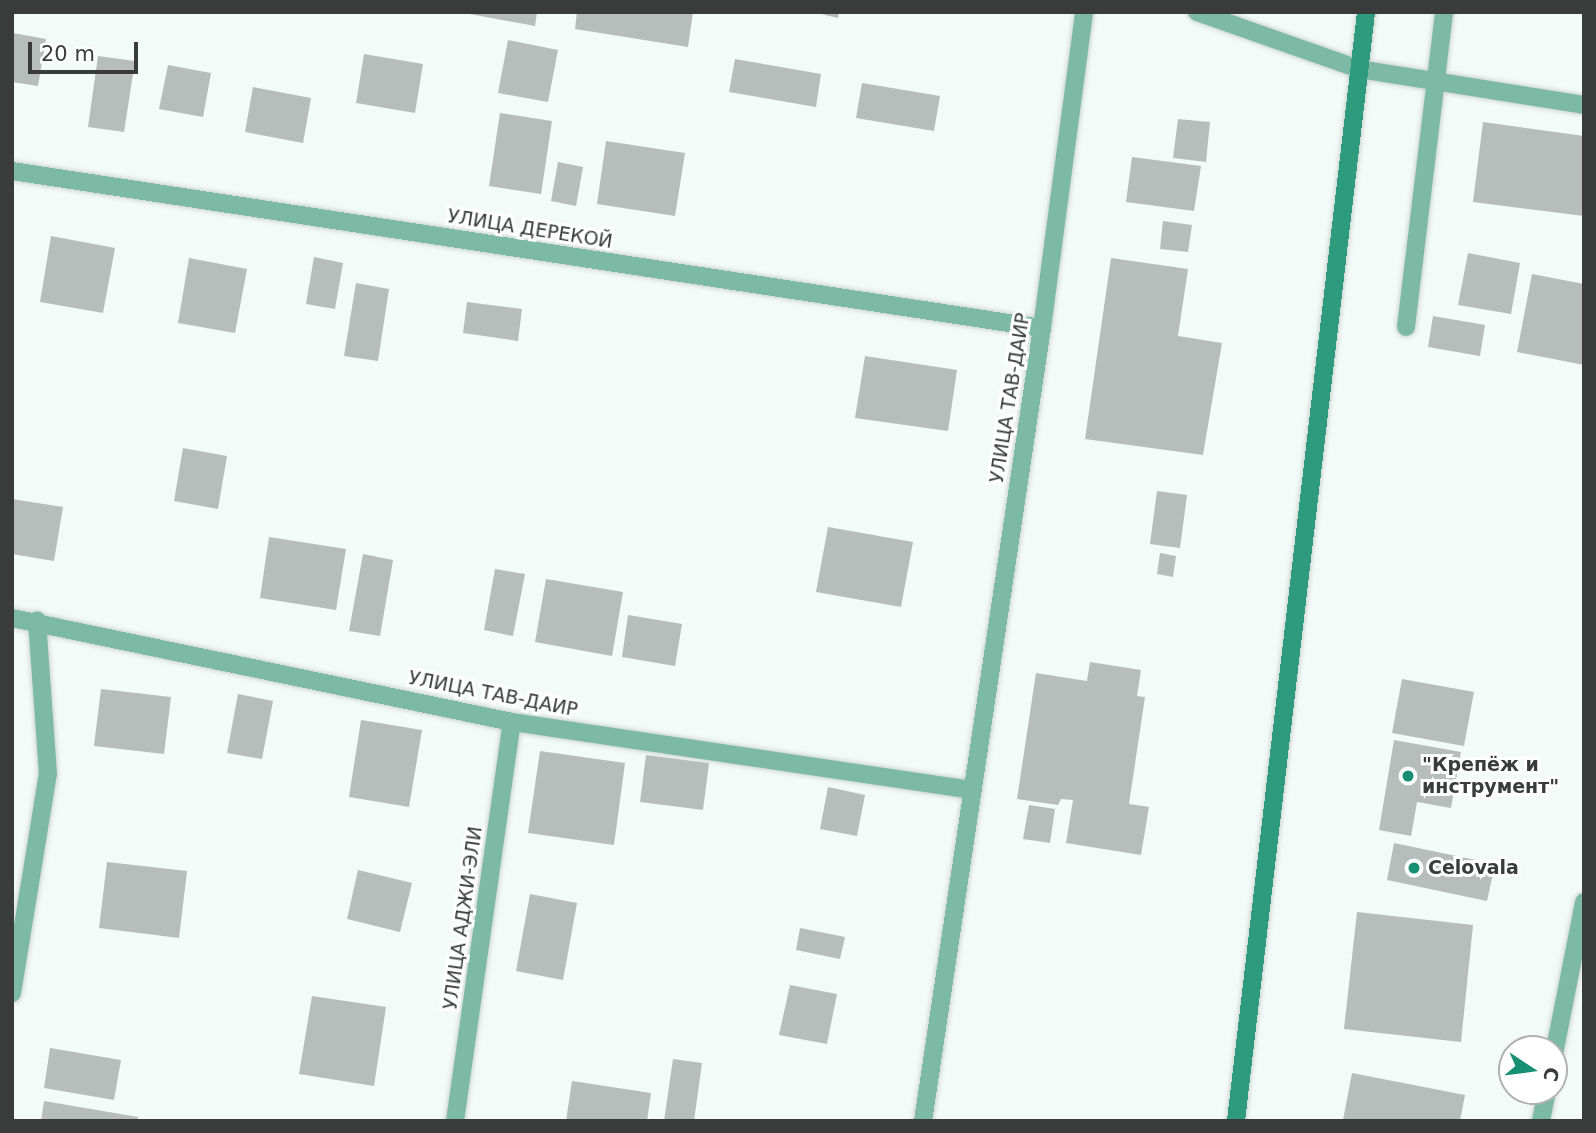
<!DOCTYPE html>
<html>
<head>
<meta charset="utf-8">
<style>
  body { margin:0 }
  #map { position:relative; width:1596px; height:1133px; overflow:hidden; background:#f3fbf8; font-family:"DejaVu Sans",sans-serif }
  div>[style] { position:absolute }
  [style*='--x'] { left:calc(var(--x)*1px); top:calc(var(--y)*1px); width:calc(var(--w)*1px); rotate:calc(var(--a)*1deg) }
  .building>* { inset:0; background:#b6bdbb }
  .roads { filter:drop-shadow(0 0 2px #ced5d2) drop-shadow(0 0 2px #ced5d2) }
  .service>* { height:18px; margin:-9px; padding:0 9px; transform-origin:9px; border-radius:9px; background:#7dbaa6 }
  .minor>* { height:18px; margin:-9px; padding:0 9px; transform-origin:9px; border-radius:9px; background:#7dbaa6 }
  .secondary>* { height:18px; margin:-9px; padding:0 9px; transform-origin:9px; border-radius:9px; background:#2e9a7e }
  .dots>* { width:19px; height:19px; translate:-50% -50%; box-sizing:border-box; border:4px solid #fff; border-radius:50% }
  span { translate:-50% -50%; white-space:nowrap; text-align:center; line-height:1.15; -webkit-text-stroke:6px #fff; paint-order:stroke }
  .street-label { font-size:19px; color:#393c3b }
  .poi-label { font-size:19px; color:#393c3b; font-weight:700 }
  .left { translate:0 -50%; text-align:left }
  .frame { position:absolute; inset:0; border:14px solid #393c3b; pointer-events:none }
  .north { position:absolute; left:1498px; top:1035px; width:70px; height:70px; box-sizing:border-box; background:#fff; border:2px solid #b0b1b1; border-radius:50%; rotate:103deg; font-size:19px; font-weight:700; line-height:28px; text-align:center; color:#393c3b }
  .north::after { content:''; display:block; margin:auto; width:24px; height:32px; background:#168f73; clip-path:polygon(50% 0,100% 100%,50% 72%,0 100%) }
  .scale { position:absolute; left:28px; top:42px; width:110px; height:32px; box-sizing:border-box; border:4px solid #393c3b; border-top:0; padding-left:9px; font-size:21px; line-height:24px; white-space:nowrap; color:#393c3b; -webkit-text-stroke:5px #fff; paint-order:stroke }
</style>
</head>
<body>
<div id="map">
  <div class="building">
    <i style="clip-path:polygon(459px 12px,537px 12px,535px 26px)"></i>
    <i style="clip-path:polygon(577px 12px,693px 12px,688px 47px,575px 29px)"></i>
    <i style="clip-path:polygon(812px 12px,839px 12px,838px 18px)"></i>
    <i style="clip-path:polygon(13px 33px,46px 39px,38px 86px,12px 82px)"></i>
    <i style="clip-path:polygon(508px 40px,558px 50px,548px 102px,498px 93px)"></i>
    <i style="clip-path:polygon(364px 54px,423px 64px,415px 113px,356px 103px)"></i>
    <i style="clip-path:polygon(98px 56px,135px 61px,124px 132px,88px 127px)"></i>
    <i style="clip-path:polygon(735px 59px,821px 74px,816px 107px,729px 92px)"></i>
    <i style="clip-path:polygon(168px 65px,211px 73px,203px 117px,159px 109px)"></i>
    <i style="clip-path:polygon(862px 83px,940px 96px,934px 131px,856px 118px)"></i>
    <i style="clip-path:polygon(253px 87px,311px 98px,303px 143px,245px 132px)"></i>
    <i style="clip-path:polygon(500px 113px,552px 121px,541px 194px,489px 186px)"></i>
    <i style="clip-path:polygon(1178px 119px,1210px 122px,1206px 162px,1173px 158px)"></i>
    <i style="clip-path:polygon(1483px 122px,1584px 136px,1584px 216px,1473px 202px)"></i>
    <i style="clip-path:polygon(606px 141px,685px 153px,675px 216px,597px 204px)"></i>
    <i style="clip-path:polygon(1132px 157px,1201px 166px,1194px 211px,1126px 202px)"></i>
    <i style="clip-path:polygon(558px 162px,583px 167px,576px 206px,551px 201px)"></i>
    <i style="clip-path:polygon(1163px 221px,1192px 225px,1188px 252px,1160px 249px)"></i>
    <i style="clip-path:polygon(51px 236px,115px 248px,103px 313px,40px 302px)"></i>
    <i style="clip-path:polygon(1468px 253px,1520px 263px,1511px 314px,1458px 305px)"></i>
    <i style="clip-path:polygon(314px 257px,343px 263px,335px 309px,306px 304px)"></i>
    <i style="clip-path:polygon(189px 258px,247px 269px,235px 333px,178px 323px)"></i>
    <i style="clip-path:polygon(1111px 258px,1188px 269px,1178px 336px,1222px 343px,1203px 455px,1085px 439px)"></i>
    <i style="clip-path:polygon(1532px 274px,1584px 284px,1584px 365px,1517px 352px)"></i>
    <i style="clip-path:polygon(356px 283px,389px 289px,378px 361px,344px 356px)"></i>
    <i style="clip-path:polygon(467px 302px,522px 309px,518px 341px,463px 333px)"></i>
    <i style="clip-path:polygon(1433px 316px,1485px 325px,1480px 356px,1428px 347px)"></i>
    <i style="clip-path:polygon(865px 356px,957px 370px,948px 431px,855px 418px)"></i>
    <i style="clip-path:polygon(183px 448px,227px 456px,218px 509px,174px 501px)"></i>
    <i style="clip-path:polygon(1157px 491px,1187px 495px,1180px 548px,1150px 544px)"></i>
    <i style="clip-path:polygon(12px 499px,63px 507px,54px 561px,12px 554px)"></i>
    <i style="clip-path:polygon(828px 527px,913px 542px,901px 607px,816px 592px)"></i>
    <i style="clip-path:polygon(269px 537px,346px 549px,336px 610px,260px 598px)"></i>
    <i style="clip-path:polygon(1160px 553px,1176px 556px,1173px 577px,1157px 574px)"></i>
    <i style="clip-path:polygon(363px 554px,393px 560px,380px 636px,349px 631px)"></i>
    <i style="clip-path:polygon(495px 569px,525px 574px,513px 636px,484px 630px)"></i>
    <i style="clip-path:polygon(546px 579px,623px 592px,612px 656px,535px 642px)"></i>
    <i style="clip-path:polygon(628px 615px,682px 624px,675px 666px,622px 657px)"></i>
    <i style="clip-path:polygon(1090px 662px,1141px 670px,1137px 696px,1145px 697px,1129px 804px,1149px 807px,1141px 855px,1066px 843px,1073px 800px,1061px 799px,1058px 805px,1017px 799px,1036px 673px,1087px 681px)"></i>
    <i style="clip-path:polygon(1402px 679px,1474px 692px,1464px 746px,1392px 733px)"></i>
    <i style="clip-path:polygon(101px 689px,171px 697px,164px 754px,94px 746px)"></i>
    <i style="clip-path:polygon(238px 694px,273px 701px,262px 759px,227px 753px)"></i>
    <i style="clip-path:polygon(361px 720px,422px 730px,409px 807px,349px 797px)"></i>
    <i style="clip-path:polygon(1394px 740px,1461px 752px,1451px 808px,1417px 802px,1411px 836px,1379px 830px)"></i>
    <i style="clip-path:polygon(540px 751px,625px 763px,614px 845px,528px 833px)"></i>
    <i style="clip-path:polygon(646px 755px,709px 763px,703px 810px,640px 802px)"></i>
    <i style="clip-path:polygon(828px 787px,865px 795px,857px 836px,820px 829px)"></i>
    <i style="clip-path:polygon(1029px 805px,1055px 809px,1050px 843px,1023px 839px)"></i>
    <i style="clip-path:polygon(1394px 843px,1495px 864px,1487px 901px,1387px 880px)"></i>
    <i style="clip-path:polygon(107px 862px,187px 871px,179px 938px,99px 928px)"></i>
    <i style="clip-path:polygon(358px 870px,412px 883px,400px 932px,347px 919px)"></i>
    <i style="clip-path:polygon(530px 894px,577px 903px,563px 980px,516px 971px)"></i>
    <i style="clip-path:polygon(1357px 912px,1473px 925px,1461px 1042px,1344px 1029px)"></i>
    <i style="clip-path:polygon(800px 928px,845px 937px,840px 959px,796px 950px)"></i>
    <i style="clip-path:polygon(790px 985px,837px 994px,827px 1044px,779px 1035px)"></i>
    <i style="clip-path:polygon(312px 996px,386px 1007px,374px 1086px,299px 1074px)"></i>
    <i style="clip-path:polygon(50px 1048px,121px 1060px,114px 1100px,44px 1088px)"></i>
    <i style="clip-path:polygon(673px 1059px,702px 1063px,694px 1121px,664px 1121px)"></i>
    <i style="clip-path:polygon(1352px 1073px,1465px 1095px,1460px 1121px,1343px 1120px)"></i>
    <i style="clip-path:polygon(572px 1081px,651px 1093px,647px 1121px,566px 1121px)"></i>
    <i style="clip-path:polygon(44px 1101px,138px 1117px,137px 1121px,41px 1121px)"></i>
  </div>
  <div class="roads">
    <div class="service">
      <i style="--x:1406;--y:327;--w:317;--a:-83.1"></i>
    </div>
    <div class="minor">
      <i style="--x:1197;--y:12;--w:172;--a:19.4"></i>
      <i style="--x:1359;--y:69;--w:228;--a:9.1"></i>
      <i style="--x:12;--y:171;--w:1042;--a:8.67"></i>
      <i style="--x:12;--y:618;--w:511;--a:11.75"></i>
      <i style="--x:512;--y:722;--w:464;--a:8.4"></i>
      <i style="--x:12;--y:993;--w:222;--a:-80.7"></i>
      <i style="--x:48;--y:774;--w:154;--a:-94.1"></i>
      <i style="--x:1554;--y:1054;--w:155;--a:-78.8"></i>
      <i style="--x:455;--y:1121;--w:403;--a:-81.9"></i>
      <i style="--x:923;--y:1121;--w:802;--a:-81.47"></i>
      <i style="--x:1042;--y:328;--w:319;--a:-82.4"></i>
      <i style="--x:1541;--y:1121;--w:31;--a:-79"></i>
    </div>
    <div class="secondary">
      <i style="--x:1236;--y:1121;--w:1117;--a:-83.31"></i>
    </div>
  </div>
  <div class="dots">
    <i style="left:1408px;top:776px;background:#168f73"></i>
    <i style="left:1414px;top:868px;background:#168f73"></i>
  </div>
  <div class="street-label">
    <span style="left:530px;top:229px;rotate:9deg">УЛИЦА ДЕРЕКОЙ</span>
    <span style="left:1010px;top:398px;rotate:-81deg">УЛИЦА ТАВ-ДАИР</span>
    <span style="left:493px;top:694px;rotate:11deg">УЛИЦА ТАВ-ДАИР</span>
    <span style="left:463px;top:918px;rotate:-82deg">УЛИЦА АДЖИ-ЭЛИ</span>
  </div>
  <div class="poi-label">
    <span class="left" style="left:1422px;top:776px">"Крепёж и<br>инструмент"</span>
    <span class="left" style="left:1428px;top:868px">Celovala</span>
  </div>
  <div class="frame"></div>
  <div class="north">С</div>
  <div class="scale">20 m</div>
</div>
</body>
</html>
